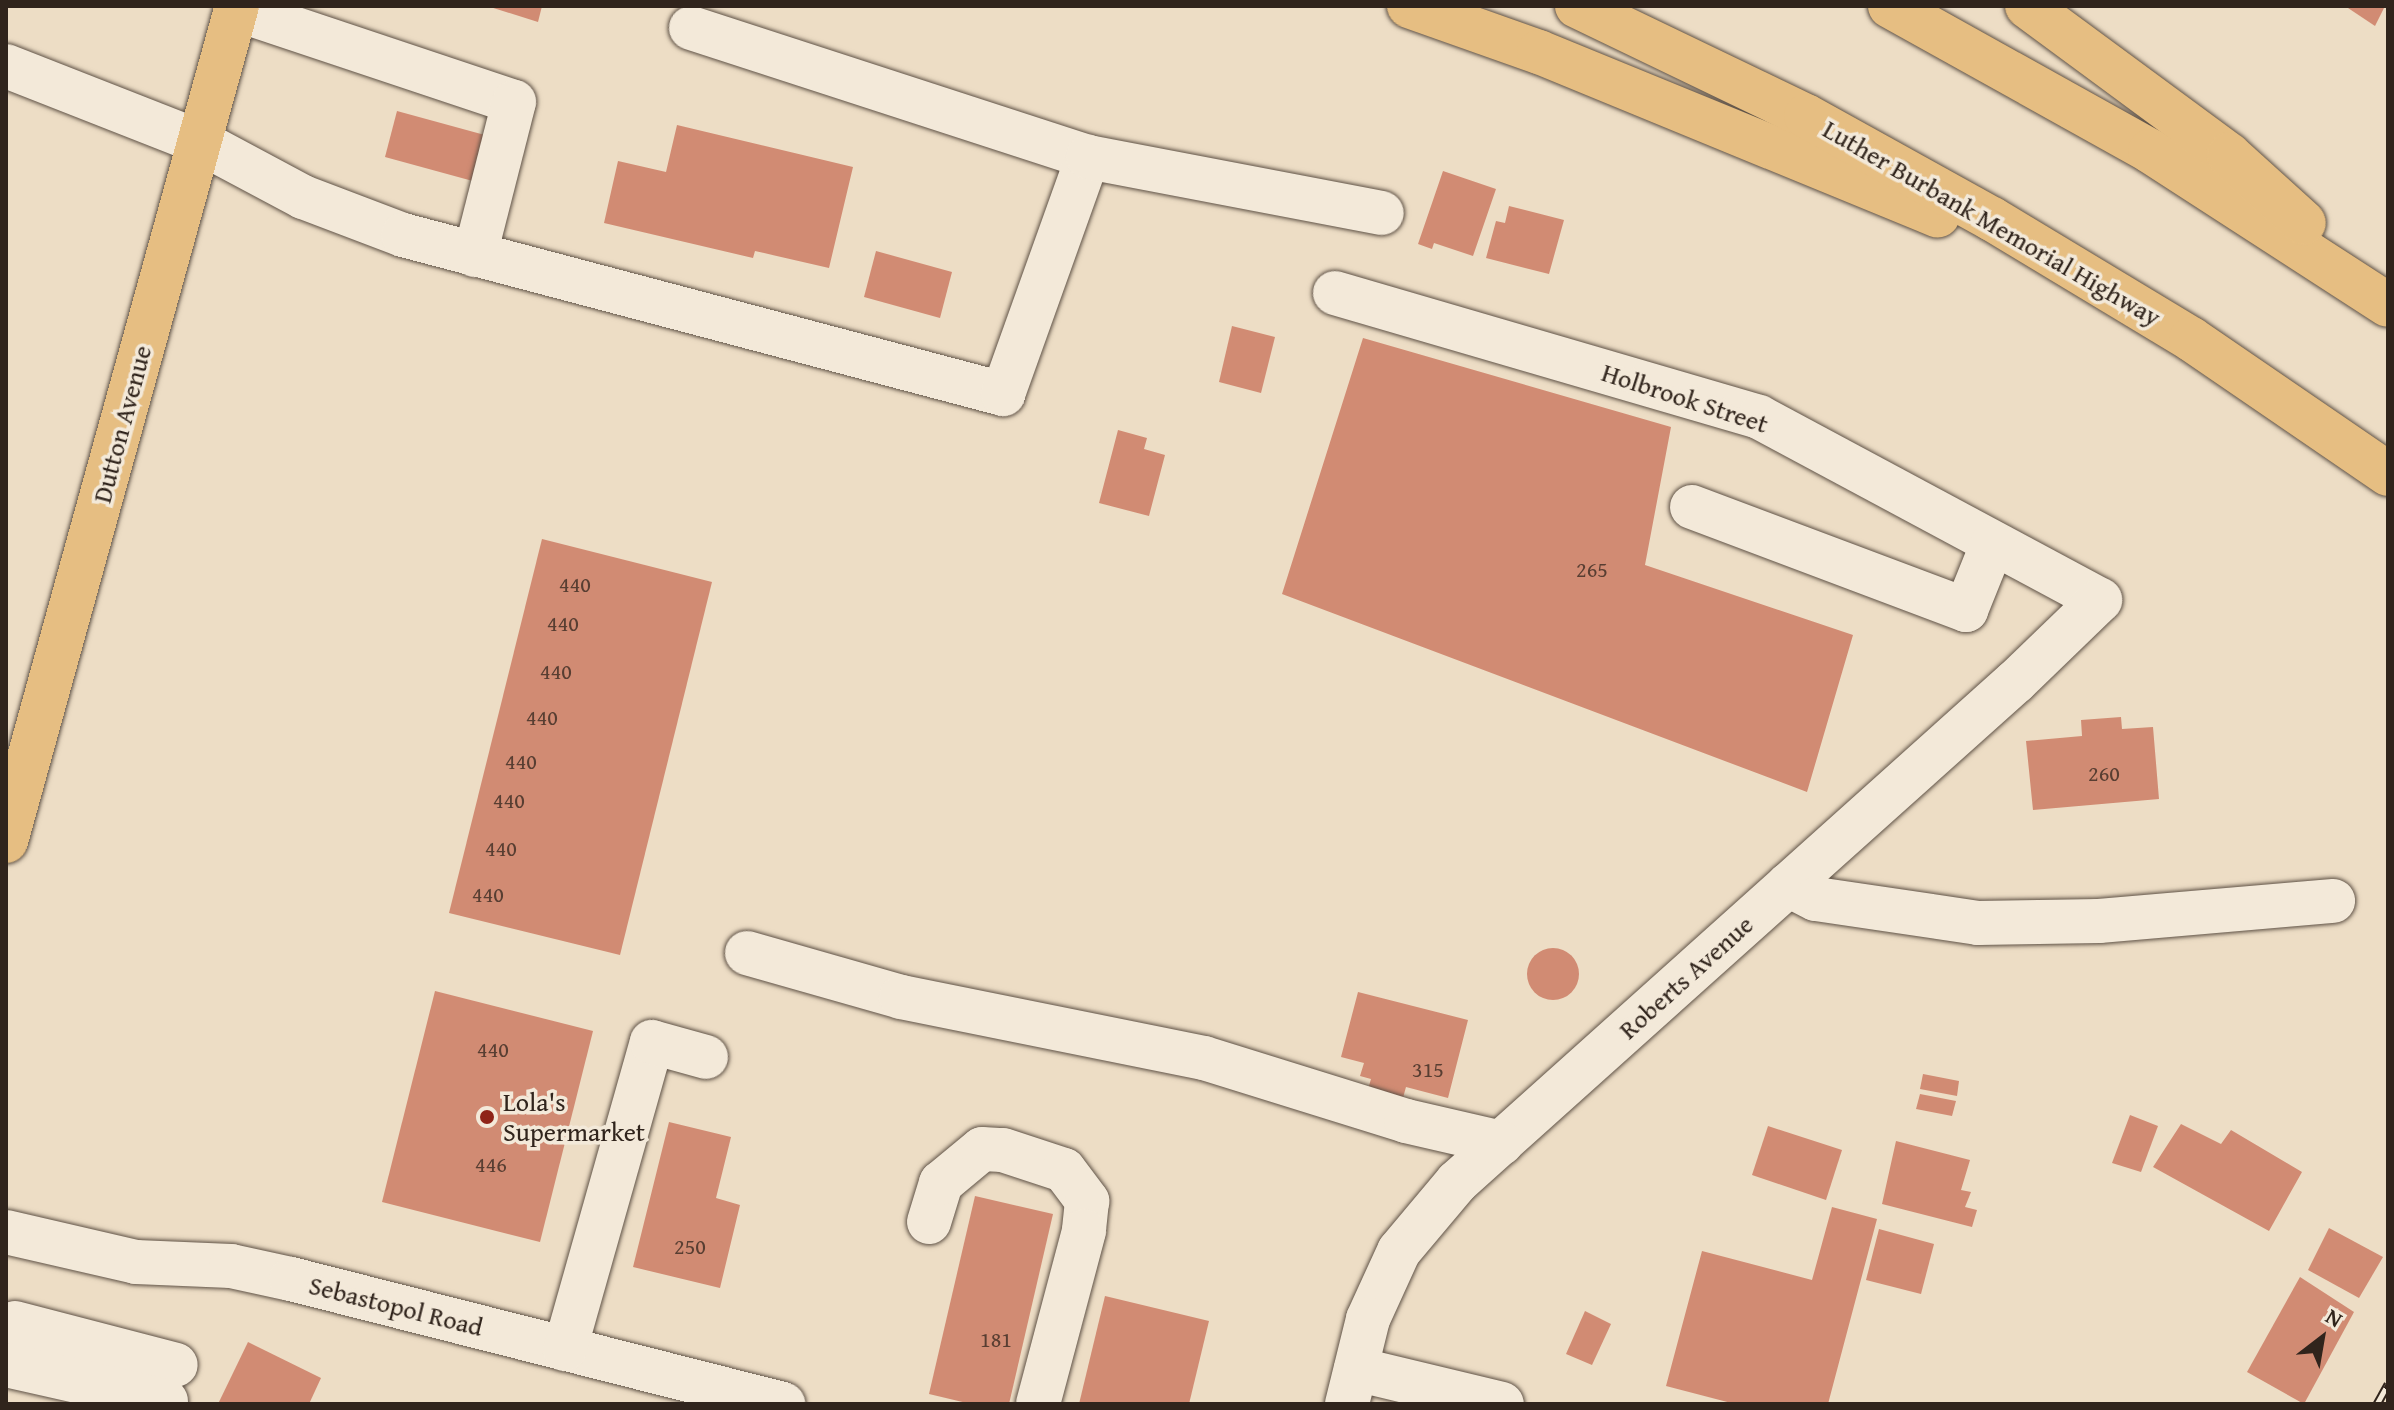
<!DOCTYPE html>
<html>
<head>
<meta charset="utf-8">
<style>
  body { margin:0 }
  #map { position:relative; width:2394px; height:1410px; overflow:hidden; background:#edddc5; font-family:"Gentium Book Plus",serif }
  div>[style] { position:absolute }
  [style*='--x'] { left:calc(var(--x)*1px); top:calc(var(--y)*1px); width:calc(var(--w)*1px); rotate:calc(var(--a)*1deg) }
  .building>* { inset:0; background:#d18b73 }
  .round { border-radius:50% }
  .roads { filter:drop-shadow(0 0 2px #5f5246) drop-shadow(0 0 2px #5f5246) }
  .minor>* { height:44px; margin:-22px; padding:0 22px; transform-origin:22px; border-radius:22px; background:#f3e9d9 }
  .major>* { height:44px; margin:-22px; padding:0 22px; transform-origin:22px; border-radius:22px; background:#e6be82 }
  .highway>* { height:44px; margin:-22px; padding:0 22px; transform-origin:22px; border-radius:22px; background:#e6be82 }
  .rail>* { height:9px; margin-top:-4.5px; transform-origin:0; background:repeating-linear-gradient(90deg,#f3e9d9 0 18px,#30241c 0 36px); box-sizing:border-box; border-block:2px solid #30241c }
  .dots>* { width:22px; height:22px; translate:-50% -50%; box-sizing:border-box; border:4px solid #f3e9d9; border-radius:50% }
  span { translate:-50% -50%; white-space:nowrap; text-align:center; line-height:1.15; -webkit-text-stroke:7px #f3e9d9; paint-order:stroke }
  .number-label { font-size:22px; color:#583e32 }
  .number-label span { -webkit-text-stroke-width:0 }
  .street-label { font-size:26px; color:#30241c }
  .poi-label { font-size:26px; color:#30241c }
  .left { translate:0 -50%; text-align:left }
  .frame { position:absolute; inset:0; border:8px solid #30241c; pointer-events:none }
  .north { position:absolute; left:2282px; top:1298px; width:80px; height:80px; -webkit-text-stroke:6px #f3e9d9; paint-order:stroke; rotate:31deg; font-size:22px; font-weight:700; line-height:32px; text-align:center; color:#30241c }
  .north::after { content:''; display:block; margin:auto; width:28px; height:36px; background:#30241c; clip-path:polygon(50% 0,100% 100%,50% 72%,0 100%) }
</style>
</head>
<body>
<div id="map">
  <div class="building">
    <i style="clip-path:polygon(487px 6px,542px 6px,538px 22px)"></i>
    <i style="clip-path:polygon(2345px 6px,2385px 6px,2375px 26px)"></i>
    <i style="clip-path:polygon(397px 111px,492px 137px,480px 183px,385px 157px)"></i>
    <i style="clip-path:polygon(677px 125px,853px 167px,829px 268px,755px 251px,753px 258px,604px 223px,618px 161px,666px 172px)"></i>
    <i style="clip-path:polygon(1443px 171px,1496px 189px,1473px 256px,1434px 243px,1432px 249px,1418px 244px)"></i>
    <i style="clip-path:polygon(1509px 206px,1564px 220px,1549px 274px,1486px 258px,1496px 221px,1505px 223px)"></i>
    <i style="clip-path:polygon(876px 251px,952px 272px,940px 318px,864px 297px)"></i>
    <i style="clip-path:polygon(1232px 326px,1275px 337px,1261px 393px,1219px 382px)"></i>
    <i style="clip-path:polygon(1363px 338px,1671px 427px,1645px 565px,1853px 635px,1807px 792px,1282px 594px)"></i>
    <i style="clip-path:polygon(1118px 430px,1147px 438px,1144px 449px,1165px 455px,1149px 516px,1099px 503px)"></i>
    <i style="clip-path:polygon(542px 539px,712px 582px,620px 955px,449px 913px)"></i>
    <i style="clip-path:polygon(2121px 717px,2122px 729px,2153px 727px,2159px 799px,2033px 810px,2026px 741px,2082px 736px,2081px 720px)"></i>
    <i class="round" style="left:1527px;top:948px;width:52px;height:52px"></i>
    <i style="clip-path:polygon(435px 991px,593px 1031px,540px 1242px,382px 1202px)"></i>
    <i style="clip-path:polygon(1358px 992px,1468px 1020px,1448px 1098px,1406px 1087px,1399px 1112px,1364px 1103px,1371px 1079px,1360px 1076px,1364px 1063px,1341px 1057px)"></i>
    <i style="clip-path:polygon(1923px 1074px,1959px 1081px,1957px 1096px,1920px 1089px)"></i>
    <i style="clip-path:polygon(1920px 1094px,1956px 1101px,1952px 1116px,1916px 1109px)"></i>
    <i style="clip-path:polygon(2130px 1115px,2158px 1126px,2141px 1172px,2112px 1163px)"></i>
    <i style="clip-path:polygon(669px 1122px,731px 1137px,716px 1198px,740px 1205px,720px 1288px,633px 1267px)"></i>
    <i style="clip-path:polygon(2181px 1124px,2221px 1144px,2231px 1130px,2302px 1172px,2269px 1231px,2153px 1167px)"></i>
    <i style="clip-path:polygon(1768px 1126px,1842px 1150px,1826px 1200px,1752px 1175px)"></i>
    <i style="clip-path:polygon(1896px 1141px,1970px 1160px,1961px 1190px,1971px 1192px,1965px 1207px,1977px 1210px,1972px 1227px,1882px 1204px)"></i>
    <i style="clip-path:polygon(975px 1196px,1053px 1214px,1009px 1404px,971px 1404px,929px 1394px)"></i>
    <i style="clip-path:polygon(1832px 1207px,1877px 1219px,1828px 1404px,1735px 1404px,1666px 1386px,1702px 1251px,1812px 1280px)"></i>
    <i style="clip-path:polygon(2329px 1228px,2383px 1257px,2359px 1298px,2308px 1270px)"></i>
    <i style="clip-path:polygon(1879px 1229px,1934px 1244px,1921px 1294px,1866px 1280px)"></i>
    <i style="clip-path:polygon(2300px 1277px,2354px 1312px,2304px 1404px,2247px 1372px)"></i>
    <i style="clip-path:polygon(1105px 1296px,1209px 1321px,1189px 1404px,1079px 1404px)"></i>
    <i style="clip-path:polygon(1585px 1311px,1611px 1324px,1592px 1365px,1566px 1354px)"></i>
    <i style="clip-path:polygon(248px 1342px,321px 1378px,309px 1404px,218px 1404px)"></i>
  </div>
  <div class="roads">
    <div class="minor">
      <i style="--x:236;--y:9;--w:293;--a:18.5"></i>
      <i style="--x:514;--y:102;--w:158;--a:104.3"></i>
      <i style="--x:691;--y:28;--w:417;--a:18"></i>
      <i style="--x:6;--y:66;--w:208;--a:21.4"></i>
      <i style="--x:200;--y:142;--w:117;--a:28.1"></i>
      <i style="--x:303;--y:197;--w:107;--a:20.8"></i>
      <i style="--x:403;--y:235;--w:621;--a:14.84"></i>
      <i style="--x:1003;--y:394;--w:252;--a:-70.3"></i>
      <i style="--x:1088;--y:157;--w:299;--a:10.8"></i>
      <i style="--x:1335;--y:293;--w:442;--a:16.3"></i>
      <i style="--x:1759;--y:417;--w:387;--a:28.2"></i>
      <i style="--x:2100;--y:600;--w:117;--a:136"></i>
      <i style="--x:2016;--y:681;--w:751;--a:138.13"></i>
      <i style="--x:1457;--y:1182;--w:90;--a:130"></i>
      <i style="--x:1399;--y:1251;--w:75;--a:114.5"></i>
      <i style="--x:1368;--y:1319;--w:88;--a:103.9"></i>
      <i style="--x:1692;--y:507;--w:293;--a:20.6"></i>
      <i style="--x:1966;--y:610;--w:72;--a:-68.1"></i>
      <i style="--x:1788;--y:885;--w:31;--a:27"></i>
      <i style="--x:1816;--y:899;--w:164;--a:8.4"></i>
      <i style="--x:1978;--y:923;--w:121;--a:-0.9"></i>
      <i style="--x:2099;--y:921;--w:235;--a:-4.9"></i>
      <i style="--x:747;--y:953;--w:160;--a:15.9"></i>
      <i style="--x:901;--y:997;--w:309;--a:11.4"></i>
      <i style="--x:1204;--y:1058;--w:212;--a:17.3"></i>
      <i style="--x:1406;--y:1121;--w:98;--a:13"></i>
      <i style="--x:929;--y:1222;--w:41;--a:-72.9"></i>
      <i style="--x:941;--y:1183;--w:53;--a:-39.7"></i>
      <i style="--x:982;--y:1149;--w:21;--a:3"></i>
      <i style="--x:1003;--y:1150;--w:64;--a:18.2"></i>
      <i style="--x:1064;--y:1170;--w:39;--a:53"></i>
      <i style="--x:1087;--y:1201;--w:30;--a:96"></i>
      <i style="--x:1084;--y:1231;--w:179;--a:104.9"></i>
      <i style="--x:6;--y:1232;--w:133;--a:13"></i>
      <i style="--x:136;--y:1262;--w:95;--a:2.4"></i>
      <i style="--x:231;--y:1266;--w:61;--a:12.2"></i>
      <i style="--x:291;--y:1279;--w:508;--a:14.26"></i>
      <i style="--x:15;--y:1323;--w:166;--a:14.6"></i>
      <i style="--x:565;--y:1349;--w:319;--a:-74.2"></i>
      <i style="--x:652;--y:1042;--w:56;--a:15.5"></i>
      <i style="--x:6;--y:1365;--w:164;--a:12.7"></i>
      <i style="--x:1356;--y:1369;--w:150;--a:13.5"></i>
    </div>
    <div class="major">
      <i style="--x:6;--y:841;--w:866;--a:-74.54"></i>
    </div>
    <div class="highway">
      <i style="--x:1409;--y:6;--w:138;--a:19.5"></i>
      <i style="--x:1539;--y:52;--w:431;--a:22.3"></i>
      <i style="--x:1577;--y:6;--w:254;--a:25.7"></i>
      <i style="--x:1806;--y:116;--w:213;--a:29"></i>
      <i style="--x:1992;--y:219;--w:232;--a:31.1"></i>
      <i style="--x:2191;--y:339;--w:239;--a:34.4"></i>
      <i style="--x:1890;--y:6;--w:298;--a:29.1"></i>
      <i style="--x:2150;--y:151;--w:283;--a:32.9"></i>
      <i style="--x:2027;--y:6;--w:251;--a:36.4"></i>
      <i style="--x:2229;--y:155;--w:101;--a:42.2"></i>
    </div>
  </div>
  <div class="rail">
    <i style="--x:2377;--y:1404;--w:23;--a:-61"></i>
  </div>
  <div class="dots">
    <i style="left:487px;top:1117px;background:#8f2418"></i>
  </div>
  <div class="number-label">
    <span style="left:1592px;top:570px">265</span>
    <span style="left:575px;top:585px">440</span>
    <span style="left:563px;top:624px">440</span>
    <span style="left:556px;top:672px">440</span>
    <span style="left:542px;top:718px">440</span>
    <span style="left:521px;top:762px">440</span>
    <span style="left:2104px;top:774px">260</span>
    <span style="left:509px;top:801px">440</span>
    <span style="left:501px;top:849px">440</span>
    <span style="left:488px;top:895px">440</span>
    <span style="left:493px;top:1050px">440</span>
    <span style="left:1428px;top:1070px">315</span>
    <span style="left:491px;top:1165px">446</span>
    <span style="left:690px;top:1247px">250</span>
    <span style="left:996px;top:1340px">181</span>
  </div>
  <div class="street-label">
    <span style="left:1992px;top:223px;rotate:30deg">Luther Burbank Memorial Highway</span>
    <span style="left:1685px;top:398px;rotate:18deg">Holbrook Street</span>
    <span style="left:122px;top:424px;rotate:-75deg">Dutton Avenue</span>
    <span style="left:1686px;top:977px;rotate:-42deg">Roberts Avenue</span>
    <span style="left:396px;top:1306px;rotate:14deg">Sebastopol Road</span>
  </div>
  <div class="poi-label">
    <span class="left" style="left:503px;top:1117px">Lola's<br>Supermarket</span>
  </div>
  <div class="frame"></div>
  <div class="north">N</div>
</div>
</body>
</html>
